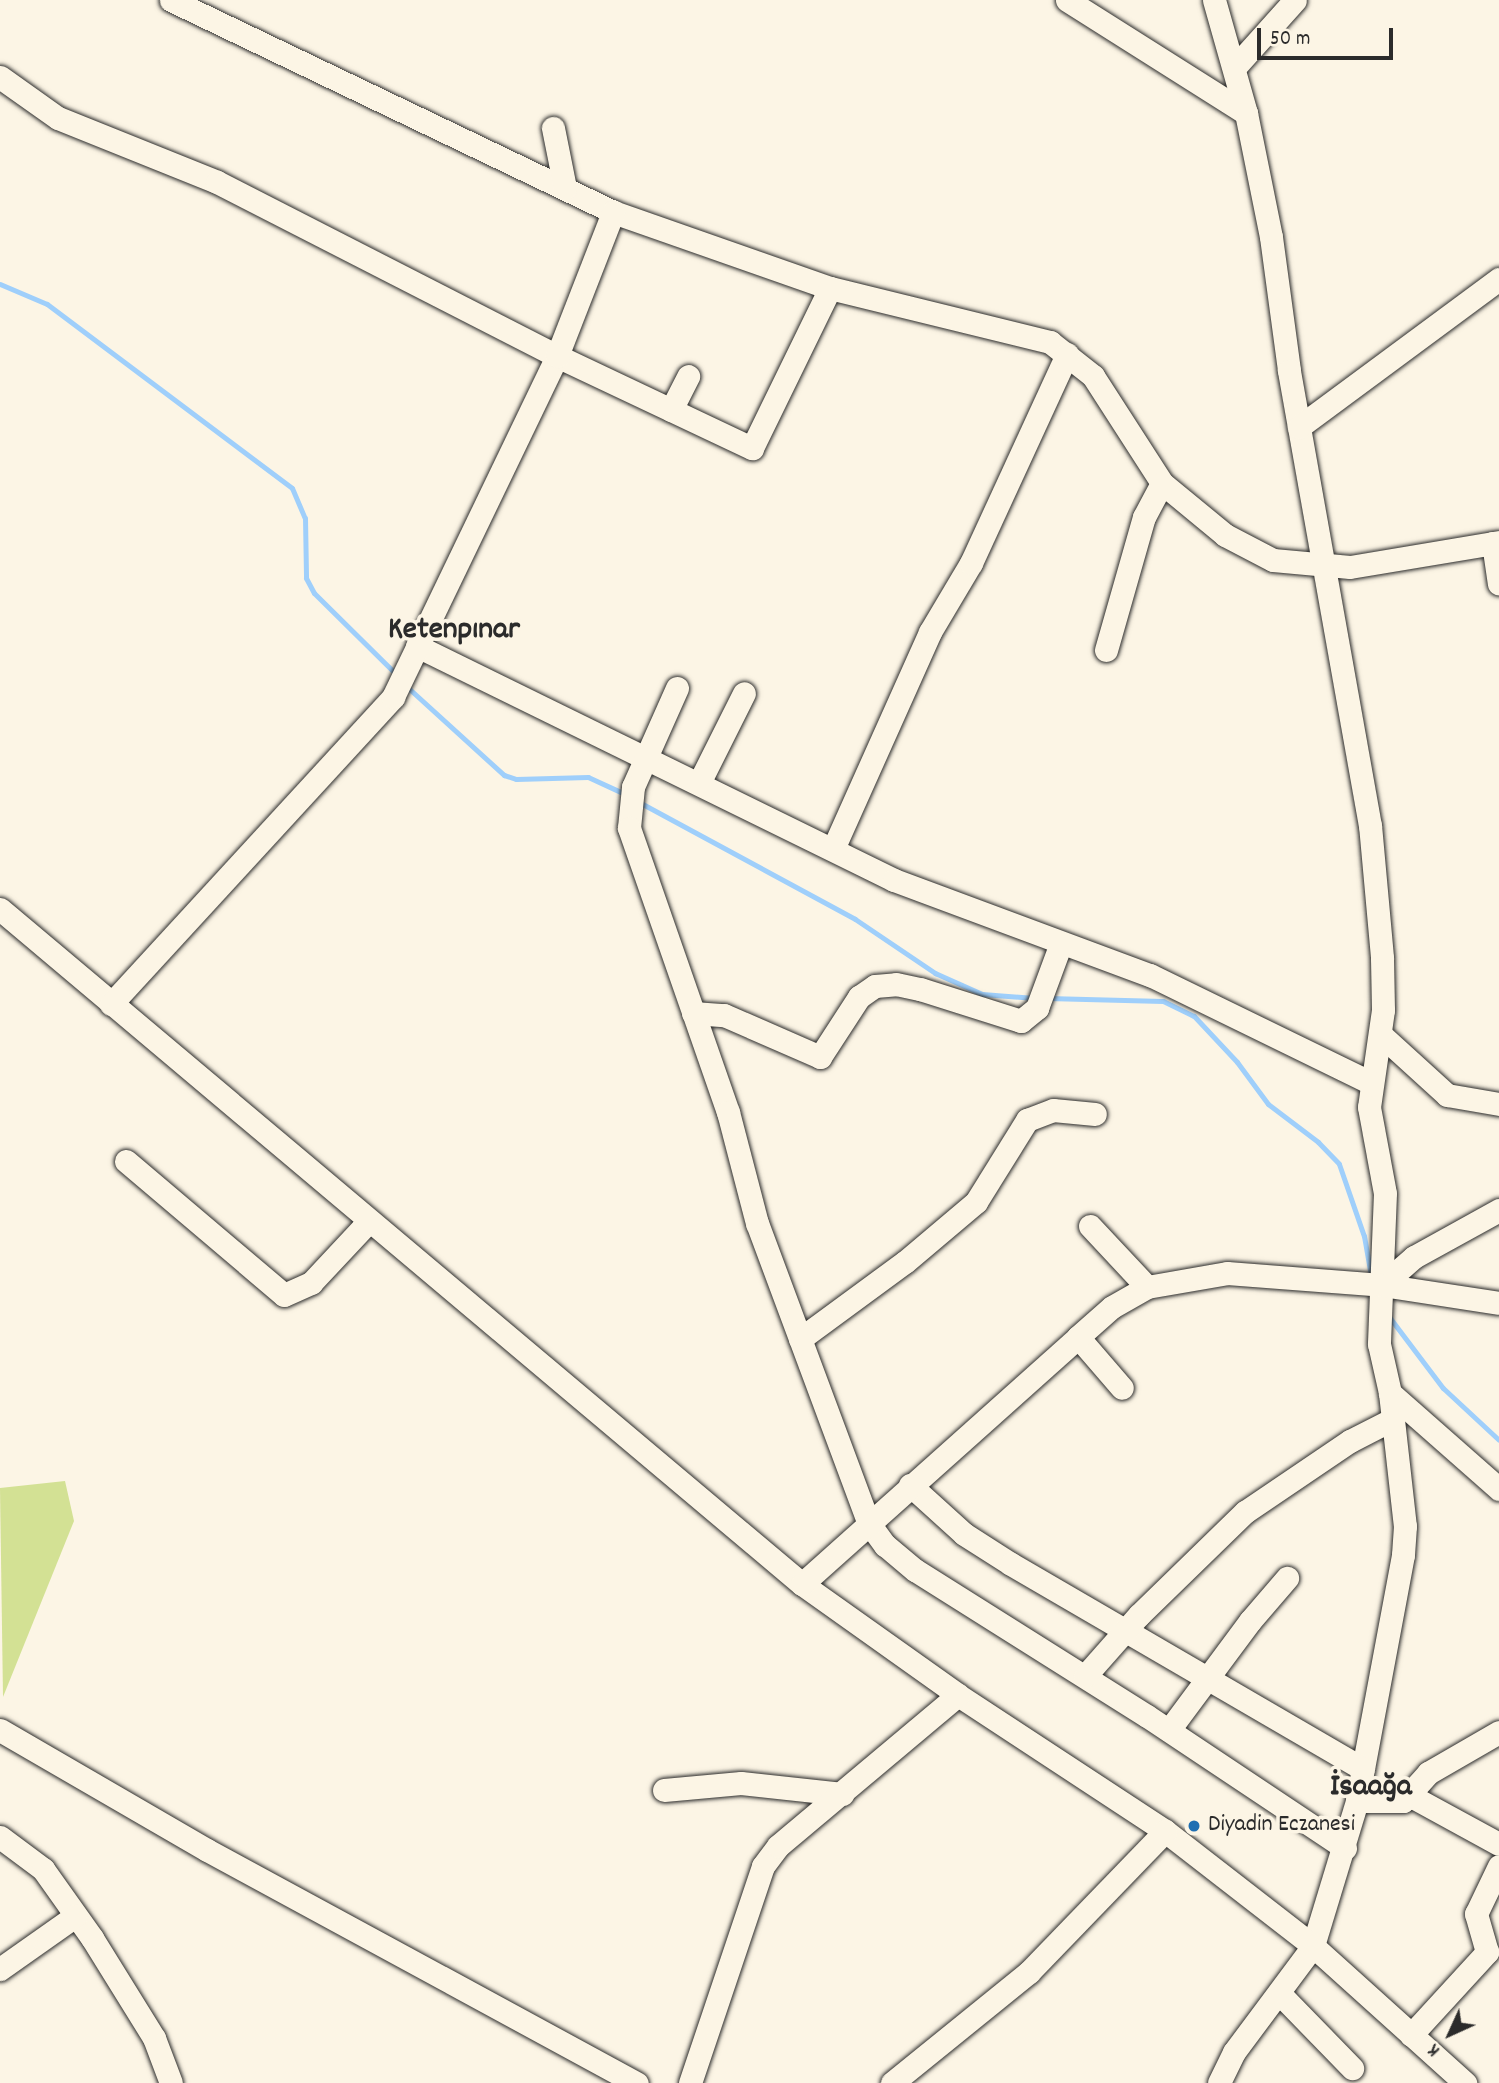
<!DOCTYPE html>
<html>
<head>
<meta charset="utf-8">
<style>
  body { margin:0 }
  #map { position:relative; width:1499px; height:2083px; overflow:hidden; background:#fcf5e5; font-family:Dekko,sans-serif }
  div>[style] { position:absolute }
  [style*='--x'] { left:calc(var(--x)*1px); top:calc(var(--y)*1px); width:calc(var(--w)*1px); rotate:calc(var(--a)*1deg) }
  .green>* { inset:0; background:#d3e194 }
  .stream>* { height:5px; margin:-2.5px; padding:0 2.5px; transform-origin:2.5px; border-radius:2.5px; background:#9fcffb }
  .roads { filter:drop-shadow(0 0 2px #2b2b2b) drop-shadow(0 0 2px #2b2b2b) }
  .minor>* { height:23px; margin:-11.5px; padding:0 11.5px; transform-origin:11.5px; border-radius:11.5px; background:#fcf5e5 }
  .dots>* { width:19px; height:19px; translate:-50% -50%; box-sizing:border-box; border:4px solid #fcf5e5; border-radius:50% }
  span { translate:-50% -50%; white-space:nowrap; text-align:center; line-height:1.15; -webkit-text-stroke:7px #fcf5e5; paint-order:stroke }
  .poi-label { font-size:24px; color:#2b2b2b }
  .left { translate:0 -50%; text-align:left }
  .district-label { font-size:32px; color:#2b2b2b; font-weight:700 }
  .north { position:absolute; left:1415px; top:1999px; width:70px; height:70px; -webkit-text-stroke:5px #fcf5e5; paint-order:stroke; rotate:225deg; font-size:19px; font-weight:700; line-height:28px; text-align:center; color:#2b2b2b }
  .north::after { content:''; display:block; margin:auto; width:24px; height:32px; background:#2b2b2b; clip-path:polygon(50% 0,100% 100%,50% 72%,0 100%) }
  .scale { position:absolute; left:1257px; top:28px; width:136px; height:32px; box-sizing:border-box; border:4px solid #2b2b2b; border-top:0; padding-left:9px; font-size:21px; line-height:24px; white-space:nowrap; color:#2b2b2b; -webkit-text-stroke:5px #fcf5e5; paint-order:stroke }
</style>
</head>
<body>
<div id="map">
  <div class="green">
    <i style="clip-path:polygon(65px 1481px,74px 1521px,3px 1697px,0 1488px)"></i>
  </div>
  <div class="stream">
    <i style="--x:0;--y:284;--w:51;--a:23.1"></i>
    <i style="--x:47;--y:304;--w:306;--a:36.9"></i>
    <i style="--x:292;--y:488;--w:33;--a:67"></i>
    <i style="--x:305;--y:518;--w:60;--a:89"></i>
    <i style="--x:306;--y:578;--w:17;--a:62"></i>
    <i style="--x:314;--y:593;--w:117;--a:44.7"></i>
    <i style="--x:405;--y:685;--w:134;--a:42.3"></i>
    <i style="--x:504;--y:775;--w:13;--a:18"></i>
    <i style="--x:516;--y:779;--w:72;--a:-1.6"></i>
    <i style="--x:588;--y:777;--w:41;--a:24.7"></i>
    <i style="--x:637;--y:801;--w:248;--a:28.4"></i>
    <i style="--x:855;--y:919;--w:97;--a:34"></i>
    <i style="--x:935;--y:973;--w:51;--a:24.1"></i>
    <i style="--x:982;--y:994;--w:52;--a:4.4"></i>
    <i style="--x:1047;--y:998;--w:116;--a:1.5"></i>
    <i style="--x:1163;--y:1001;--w:34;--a:26"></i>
    <i style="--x:1194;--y:1016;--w:63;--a:46.9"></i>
    <i style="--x:1237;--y:1062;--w:52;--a:53.6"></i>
    <i style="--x:1268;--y:1104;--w:63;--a:37.2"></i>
    <i style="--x:1318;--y:1142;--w:30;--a:46"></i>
    <i style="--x:1339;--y:1164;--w:76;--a:70.9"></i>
    <i style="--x:1364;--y:1236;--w:40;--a:80"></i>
    <i style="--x:1390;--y:1318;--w:88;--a:52.9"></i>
    <i style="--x:1443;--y:1388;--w:76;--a:42.9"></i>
  </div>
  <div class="roads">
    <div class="minor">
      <i style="--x:171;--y:0;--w:490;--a:25.6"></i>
      <i style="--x:613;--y:212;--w:230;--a:19.3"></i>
      <i style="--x:830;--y:288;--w:227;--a:13.8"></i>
      <i style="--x:1050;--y:342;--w:55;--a:38.3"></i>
      <i style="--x:1093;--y:376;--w:127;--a:57.2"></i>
      <i style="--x:1162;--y:483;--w:82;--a:39.5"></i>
      <i style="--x:1225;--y:535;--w:54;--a:27.5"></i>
      <i style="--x:1273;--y:560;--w:77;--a:5.2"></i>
      <i style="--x:1350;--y:567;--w:151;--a:-9.5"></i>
      <i style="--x:1067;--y:0;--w:212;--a:32.3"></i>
      <i style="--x:1214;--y:0;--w:117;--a:74.2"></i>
      <i style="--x:1246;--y:113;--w:126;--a:78.6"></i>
      <i style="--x:1271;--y:237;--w:135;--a:82.3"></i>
      <i style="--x:1289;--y:371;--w:461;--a:79.9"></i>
      <i style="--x:1370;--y:825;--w:134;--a:84.8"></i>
      <i style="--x:1382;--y:958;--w:52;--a:88.9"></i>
      <i style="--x:1383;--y:1010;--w:98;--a:98.2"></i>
      <i style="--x:1369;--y:1107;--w:87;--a:79.5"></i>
      <i style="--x:1385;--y:1193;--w:151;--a:92.3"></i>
      <i style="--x:1379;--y:1344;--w:50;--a:77.3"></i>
      <i style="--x:1390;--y:1393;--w:134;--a:83.6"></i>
      <i style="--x:1405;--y:1526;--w:29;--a:94"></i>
      <i style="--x:1403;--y:1555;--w:250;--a:100.6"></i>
      <i style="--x:1357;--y:1801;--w:152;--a:106.9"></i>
      <i style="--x:1313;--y:1946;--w:132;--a:126.7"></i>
      <i style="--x:1234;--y:2052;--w:34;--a:116"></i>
      <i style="--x:1234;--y:68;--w:91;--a:-48.1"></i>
      <i style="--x:0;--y:77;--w:71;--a:35.3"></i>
      <i style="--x:58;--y:118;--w:171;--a:21.9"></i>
      <i style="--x:217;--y:182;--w:382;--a:27.1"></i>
      <i style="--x:557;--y:356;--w:216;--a:25.3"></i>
      <i style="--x:752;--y:448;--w:178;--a:-64"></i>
      <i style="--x:553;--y:128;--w:61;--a:78.7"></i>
      <i style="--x:671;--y:410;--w:38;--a:-63"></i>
      <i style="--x:1299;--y:427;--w:249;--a:-36.5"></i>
      <i style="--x:1493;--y:543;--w:41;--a:81.7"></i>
      <i style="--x:417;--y:646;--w:531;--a:26.13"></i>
      <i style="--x:894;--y:880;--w:273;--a:20.4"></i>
      <i style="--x:1150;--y:975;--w:246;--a:26"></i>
      <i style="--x:1106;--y:650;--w:138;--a:-74.1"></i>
      <i style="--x:1144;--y:517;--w:38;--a:-62"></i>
      <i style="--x:677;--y:688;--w:108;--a:114"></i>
      <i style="--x:633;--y:787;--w:41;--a:95.6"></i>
      <i style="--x:629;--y:828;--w:301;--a:70.8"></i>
      <i style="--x:728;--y:1112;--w:115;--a:75.4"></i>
      <i style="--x:757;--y:1223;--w:319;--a:69.6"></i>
      <i style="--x:868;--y:1522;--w:29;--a:54"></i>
      <i style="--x:885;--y:1545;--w:39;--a:40"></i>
      <i style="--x:915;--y:1570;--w:274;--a:32.2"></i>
      <i style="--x:1147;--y:1716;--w:238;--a:33.7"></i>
      <i style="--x:700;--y:781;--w:98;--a:-63.4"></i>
      <i style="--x:833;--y:849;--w:238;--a:-65.9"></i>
      <i style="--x:930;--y:632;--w:80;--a:-59.3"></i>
      <i style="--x:971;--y:563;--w:230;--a:-65.3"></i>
      <i style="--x:0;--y:909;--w:1048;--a:40.09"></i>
      <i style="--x:802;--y:1584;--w:191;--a:35.4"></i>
      <i style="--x:958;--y:1695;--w:248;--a:33.3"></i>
      <i style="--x:1165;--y:1831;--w:187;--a:37.8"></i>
      <i style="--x:1313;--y:1946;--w:205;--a:42"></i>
      <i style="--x:111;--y:1004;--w:417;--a:-47.4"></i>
      <i style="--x:393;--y:697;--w:378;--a:-64.3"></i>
      <i style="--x:557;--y:356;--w:155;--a:-68.7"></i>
      <i style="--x:693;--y:1013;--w:31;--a:4"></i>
      <i style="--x:724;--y:1015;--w:105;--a:23.6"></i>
      <i style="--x:820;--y:1057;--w:72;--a:-57"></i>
      <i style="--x:859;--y:997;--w:19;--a:-35"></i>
      <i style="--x:875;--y:986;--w:21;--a:-5"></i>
      <i style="--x:896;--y:984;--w:25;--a:12"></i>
      <i style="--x:920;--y:989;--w:106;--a:17.6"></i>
      <i style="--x:1021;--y:1021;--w:21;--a:-39"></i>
      <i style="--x:1037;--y:1008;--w:69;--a:-69.7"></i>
      <i style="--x:1380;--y:1034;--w:91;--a:42.3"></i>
      <i style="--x:1447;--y:1095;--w:53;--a:9.8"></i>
      <i style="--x:126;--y:1161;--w:207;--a:40.3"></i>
      <i style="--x:284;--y:1295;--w:30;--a:-24"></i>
      <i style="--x:311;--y:1283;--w:83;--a:-46.9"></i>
      <i style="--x:1090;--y:1226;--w:83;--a:46.9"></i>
      <i style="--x:1382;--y:1285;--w:43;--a:-41.2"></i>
      <i style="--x:1414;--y:1257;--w:97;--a:-28.9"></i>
      <i style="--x:1078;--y:1337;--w:67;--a:49.2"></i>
      <i style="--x:800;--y:1339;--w:130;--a:-36.3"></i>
      <i style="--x:905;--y:1262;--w:93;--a:-40.2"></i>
      <i style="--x:976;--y:1202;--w:97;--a:-58.1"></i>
      <i style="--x:1027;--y:1120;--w:28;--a:-21"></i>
      <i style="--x:1053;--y:1110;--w:42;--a:5.4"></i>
      <i style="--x:1390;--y:1393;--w:145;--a:41.4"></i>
      <i style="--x:910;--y:1485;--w:73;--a:42.2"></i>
      <i style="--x:964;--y:1534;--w:56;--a:32.6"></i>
      <i style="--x:1011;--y:1564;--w:407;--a:30.2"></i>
      <i style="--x:802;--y:1584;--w:370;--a:-41.8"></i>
      <i style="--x:1078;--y:1337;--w:45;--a:-41.4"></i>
      <i style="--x:1112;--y:1307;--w:40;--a:-29.7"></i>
      <i style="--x:1147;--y:1287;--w:81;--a:-9.9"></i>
      <i style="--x:1227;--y:1273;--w:155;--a:4.4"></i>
      <i style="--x:1382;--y:1285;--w:118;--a:8.7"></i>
      <i style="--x:1085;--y:1676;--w:81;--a:-48.5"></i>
      <i style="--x:1139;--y:1615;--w:148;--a:-44.2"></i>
      <i style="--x:1245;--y:1512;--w:127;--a:-34.1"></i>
      <i style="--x:1350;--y:1441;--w:48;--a:-27.1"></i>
      <i style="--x:0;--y:1730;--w:239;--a:30.1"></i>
      <i style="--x:207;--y:1850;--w:489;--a:28.5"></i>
      <i style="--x:1169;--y:1730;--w:136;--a:-53.4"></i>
      <i style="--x:1250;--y:1621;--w:57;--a:-49.3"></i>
      <i style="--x:664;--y:1790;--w:77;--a:-5.2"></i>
      <i style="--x:741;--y:1783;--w:102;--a:6.2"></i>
      <i style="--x:1409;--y:1795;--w:102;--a:28.6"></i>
      <i style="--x:1357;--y:1801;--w:46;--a:0"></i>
      <i style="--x:1403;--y:1801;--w:38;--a:-48"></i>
      <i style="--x:1428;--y:1773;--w:82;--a:-30"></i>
      <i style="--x:0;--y:1837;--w:54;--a:36.7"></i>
      <i style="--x:43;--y:1869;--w:85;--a:54.6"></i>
      <i style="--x:92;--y:1938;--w:118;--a:58.2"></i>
      <i style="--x:154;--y:2038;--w:48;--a:69.3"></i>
      <i style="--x:0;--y:1969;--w:92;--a:-35.2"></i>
      <i style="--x:1279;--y:1993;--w:105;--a:45.8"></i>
      <i style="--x:1411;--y:2035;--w:113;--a:-47.5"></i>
      <i style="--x:1487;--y:1952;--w:40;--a:-106"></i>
      <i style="--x:1476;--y:1914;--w:53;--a:-64.4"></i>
      <i style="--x:690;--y:2083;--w:229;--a:-71.4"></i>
      <i style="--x:763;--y:1866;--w:25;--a:-53"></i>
      <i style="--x:778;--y:1846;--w:235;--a:-40"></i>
      <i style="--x:892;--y:2083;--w:176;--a:-39"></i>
      <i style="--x:1029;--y:1972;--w:196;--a:-46"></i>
    </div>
  </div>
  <div class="dots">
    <i style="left:1194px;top:1826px;background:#1f6fb2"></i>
  </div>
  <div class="poi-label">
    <span class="left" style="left:1208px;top:1826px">Diyadin Eczanesi</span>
  </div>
  <div class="district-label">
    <span style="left:454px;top:631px">Ketenpınar</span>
    <span style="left:1371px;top:1788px">İsaağa</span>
  </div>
  <div class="north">K</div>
  <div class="scale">50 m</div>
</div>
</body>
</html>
